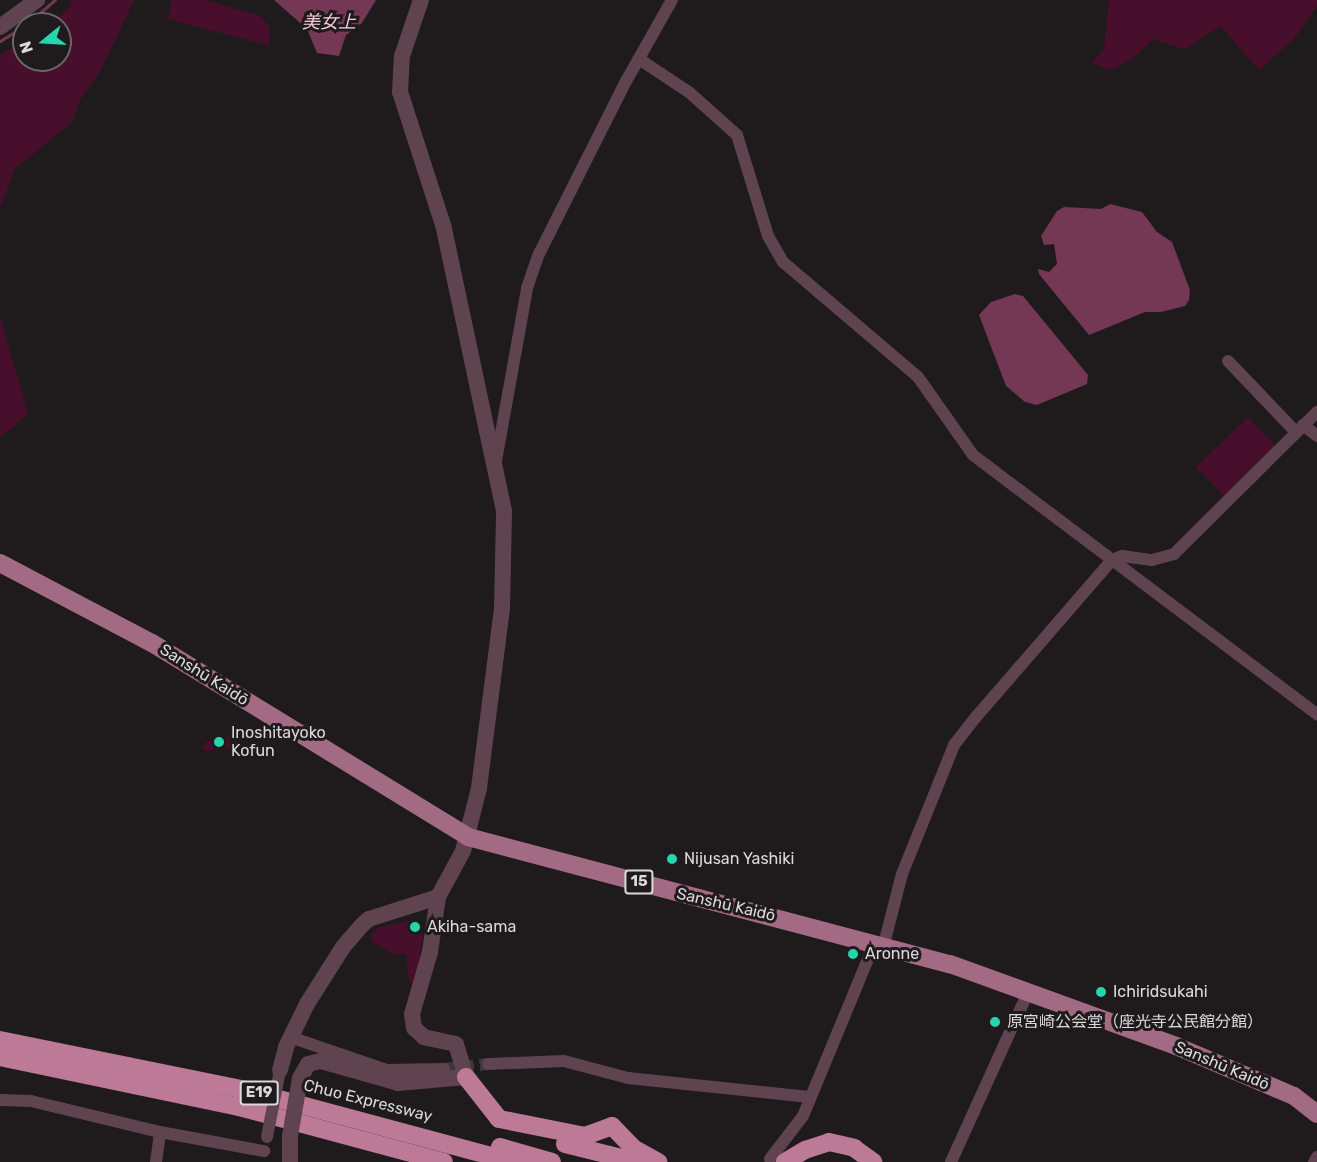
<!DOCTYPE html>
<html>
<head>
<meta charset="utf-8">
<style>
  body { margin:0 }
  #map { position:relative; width:1317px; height:1162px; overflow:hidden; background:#1f1a1c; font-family:Rubik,"Noto Sans JP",sans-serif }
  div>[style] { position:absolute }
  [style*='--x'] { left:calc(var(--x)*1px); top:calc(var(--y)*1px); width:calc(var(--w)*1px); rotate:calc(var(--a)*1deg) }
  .green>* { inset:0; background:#470f2c }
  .water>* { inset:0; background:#743754 }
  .stream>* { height:3px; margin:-1.5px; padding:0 1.5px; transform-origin:1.5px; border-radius:1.5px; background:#743754 }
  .minor-tunnel>* { height:12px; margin-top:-6px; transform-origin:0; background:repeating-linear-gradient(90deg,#3c3739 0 12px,transparent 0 18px) }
  .minor>* { height:12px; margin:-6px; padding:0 6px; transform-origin:6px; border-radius:6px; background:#5f434f }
  .tertiary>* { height:16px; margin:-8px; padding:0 8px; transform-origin:8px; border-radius:8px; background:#5f434f }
  .primary>* { height:18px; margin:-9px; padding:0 9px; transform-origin:9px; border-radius:9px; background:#a26a83 }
  .motorway>* { height:18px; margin:-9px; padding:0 9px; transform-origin:9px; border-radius:9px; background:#bd7a97 }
  .minor-bridge>* { height:12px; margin:-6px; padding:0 6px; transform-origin:6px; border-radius:6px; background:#5f434f }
  .tertiary-bridge>* { height:16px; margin:-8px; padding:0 8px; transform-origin:8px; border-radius:8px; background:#5f434f }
  .dots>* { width:16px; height:16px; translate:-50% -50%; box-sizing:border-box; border:3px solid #1f1a1c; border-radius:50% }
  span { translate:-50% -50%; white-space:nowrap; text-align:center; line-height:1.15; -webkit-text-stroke:6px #1f1a1c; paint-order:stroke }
  .shield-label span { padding:2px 4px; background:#1f1a1c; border:2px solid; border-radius:4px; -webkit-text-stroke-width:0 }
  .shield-label { font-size:15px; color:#ddd9db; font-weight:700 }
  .street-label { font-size:16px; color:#ddd9db }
  .poi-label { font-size:16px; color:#ddd9db }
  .left { translate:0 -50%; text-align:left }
  .water-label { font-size:18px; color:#f4ccdc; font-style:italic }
  .north { position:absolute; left:12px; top:12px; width:60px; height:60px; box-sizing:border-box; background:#1f1a1c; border:2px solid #6b6668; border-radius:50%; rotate:252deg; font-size:16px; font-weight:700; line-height:24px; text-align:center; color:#ddd9db }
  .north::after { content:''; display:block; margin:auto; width:21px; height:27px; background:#27d5ad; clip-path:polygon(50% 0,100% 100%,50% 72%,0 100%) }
</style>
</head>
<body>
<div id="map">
  <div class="green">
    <i style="clip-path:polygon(71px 0,134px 0,102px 68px,80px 100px,72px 122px,15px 169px,0 208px,0 55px,24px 41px,24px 60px,60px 60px,60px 24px,50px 24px,70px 7px)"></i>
    <i style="clip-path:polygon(172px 0,206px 0,260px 16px,269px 26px,270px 46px,168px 19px)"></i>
    <i style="clip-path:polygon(1109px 0,1317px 0,1317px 6px,1294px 39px,1259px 70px,1220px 26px,1184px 50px,1153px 39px,1132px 59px,1110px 70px,1092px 63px,1104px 49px)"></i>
    <i style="clip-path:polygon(0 316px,28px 414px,0 438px)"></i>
    <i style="clip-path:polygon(1248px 417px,1276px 447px,1224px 496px,1196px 467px)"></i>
    <i style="clip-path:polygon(218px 736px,235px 738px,237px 742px,231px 748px,206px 751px,202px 747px,205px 743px)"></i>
    <i style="clip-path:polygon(412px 920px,423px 935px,415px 986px,409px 981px,406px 954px,393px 954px,372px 942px,371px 935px,377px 928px)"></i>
  </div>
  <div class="water">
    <i style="clip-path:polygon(274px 0,376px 0,362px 23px,346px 35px,339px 56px,317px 53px,307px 29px)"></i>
    <i style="clip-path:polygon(1110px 204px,1142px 212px,1157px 232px,1172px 242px,1190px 290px,1189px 300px,1185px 306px,1161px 312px,1145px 312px,1089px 335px,1039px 274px,1038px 269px,1049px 272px,1057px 264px,1054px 244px,1044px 245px,1041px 236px,1057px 211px,1064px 207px,1101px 209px)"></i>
    <i style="clip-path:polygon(1015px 294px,1023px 296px,1088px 375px,1087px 384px,1037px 405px,1025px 402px,1006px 386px,979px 315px,991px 302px)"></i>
  </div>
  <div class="stream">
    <i style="--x:27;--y:24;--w:37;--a:-41"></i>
    <i style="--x:0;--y:41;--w:28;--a:-32"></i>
  </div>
  <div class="minor-tunnel">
    <i style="--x:444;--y:1069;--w:44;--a:-6.5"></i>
  </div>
  <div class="minor">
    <i style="--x:639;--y:59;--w:61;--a:33.7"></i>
    <i style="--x:690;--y:93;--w:63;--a:41.8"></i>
    <i style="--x:737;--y:135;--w:106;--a:72.9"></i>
    <i style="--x:768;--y:236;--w:30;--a:60"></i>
    <i style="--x:783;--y:262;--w:177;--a:40.4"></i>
    <i style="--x:918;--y:377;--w:95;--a:54.8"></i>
    <i style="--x:973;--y:455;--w:431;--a:37"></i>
    <i style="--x:1228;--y:361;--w:97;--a:46.3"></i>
    <i style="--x:1303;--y:425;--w:18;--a:38"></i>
    <i style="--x:496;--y:461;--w:176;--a:-79.8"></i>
    <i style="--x:527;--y:288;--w:36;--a:-71"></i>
    <i style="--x:539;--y:254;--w:191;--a:-63.3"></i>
    <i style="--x:625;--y:83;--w:95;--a:-60.5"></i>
    <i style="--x:884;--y:944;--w:72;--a:-75.6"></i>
    <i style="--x:902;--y:874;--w:139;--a:-68"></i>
    <i style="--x:954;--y:745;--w:36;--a:-52"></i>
    <i style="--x:976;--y:717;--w:208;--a:-49.1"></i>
    <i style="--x:1112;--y:560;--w:11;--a:-22"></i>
    <i style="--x:1122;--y:556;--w:30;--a:8"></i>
    <i style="--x:1152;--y:560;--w:23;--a:-15"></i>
    <i style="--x:1174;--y:554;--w:202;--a:-44.8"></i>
    <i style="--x:290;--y:1037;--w:102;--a:18.8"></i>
    <i style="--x:387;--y:1070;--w:57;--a:-1"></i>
    <i style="--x:488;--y:1064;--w:76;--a:-2.3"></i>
    <i style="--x:564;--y:1061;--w:66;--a:14.9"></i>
    <i style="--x:628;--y:1078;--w:182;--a:6"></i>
    <i style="--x:0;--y:1100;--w:31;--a:2"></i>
    <i style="--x:31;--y:1101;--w:133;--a:13.5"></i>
    <i style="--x:160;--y:1132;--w:106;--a:10.4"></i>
    <i style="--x:770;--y:1159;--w:54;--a:-52.5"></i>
    <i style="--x:803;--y:1116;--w:188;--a:-67.5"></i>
    <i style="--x:156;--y:1162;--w:30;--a:-82"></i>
    <i style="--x:951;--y:1162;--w:187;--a:-65.6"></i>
    <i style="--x:1314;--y:1162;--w:6;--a:-59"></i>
  </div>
  <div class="tertiary">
    <i style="--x:0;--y:27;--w:46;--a:-36.1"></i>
    <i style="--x:280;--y:1070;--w:24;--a:-75"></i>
    <i style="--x:286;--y:1047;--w:48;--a:-64"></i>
    <i style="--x:307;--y:1004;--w:67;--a:-57.7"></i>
    <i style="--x:343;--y:947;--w:29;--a:-49"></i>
    <i style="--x:362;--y:925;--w:9;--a:-41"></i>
    <i style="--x:369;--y:919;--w:72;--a:-17.7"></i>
    <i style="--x:300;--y:1078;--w:16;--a:-60"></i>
    <i style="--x:308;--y:1064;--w:13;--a:-13"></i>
    <i style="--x:321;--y:1061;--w:80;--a:15.9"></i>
    <i style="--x:398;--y:1083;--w:68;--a:-5"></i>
    <i style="--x:466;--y:1077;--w:34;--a:-107"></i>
    <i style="--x:456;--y:1044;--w:33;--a:-168"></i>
    <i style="--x:424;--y:1037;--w:13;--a:-138"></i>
    <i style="--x:414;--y:1028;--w:14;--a:-98"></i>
    <i style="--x:412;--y:1014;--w:65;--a:-73.8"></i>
    <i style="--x:430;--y:952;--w:56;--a:-81.7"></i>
    <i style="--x:438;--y:897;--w:52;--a:-61.5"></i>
    <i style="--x:463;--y:851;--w:65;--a:-75.7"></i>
    <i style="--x:479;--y:788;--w:180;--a:-82.7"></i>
    <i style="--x:502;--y:609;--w:98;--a:-88.8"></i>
    <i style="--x:504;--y:511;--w:289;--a:-102"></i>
    <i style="--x:444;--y:228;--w:143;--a:-107.9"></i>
    <i style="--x:400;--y:92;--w:36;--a:-87"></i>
    <i style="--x:402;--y:56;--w:59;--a:-71.3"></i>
    <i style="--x:290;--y:1162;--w:26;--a:-90"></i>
  </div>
  <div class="primary">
    <i style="--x:0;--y:563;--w:172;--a:27.8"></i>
    <i style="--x:152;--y:643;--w:371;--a:31.5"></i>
    <i style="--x:468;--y:837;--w:498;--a:14.8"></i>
    <i style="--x:950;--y:964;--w:240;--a:19.9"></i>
    <i style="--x:1176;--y:1046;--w:128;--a:23"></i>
    <i style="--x:1294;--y:1096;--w:29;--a:38"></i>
  </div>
  <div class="motorway">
    <i style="--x:0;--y:1040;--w:250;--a:11.5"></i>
    <i style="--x:245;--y:1090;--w:278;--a:15"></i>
    <i style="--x:0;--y:1057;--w:244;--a:11.8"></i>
    <i style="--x:239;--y:1107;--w:212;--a:15"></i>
    <i style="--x:466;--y:1077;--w:53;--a:51.8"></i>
    <i style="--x:499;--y:1119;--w:88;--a:11.2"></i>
    <i style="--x:585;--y:1136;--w:29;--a:-20"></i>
    <i style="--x:612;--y:1126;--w:30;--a:46"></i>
    <i style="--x:633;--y:1148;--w:29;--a:29"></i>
    <i style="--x:565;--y:1144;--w:75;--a:13.9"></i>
    <i style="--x:500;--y:1147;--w:54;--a:16.1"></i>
    <i style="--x:785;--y:1162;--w:23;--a:-31"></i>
    <i style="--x:805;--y:1150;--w:25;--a:-18"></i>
    <i style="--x:829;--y:1142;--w:26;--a:13"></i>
    <i style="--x:854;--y:1148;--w:24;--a:36"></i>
  </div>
  <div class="minor-bridge">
    <i style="--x:267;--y:1137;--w:68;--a:-79"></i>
  </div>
  <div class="tertiary-bridge">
    <i style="--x:290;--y:1136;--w:59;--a:-80.2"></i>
  </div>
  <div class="dots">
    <i style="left:219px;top:742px;background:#27d5ad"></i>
    <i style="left:672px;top:859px;background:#27d5ad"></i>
    <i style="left:415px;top:927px;background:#27d5ad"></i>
    <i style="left:853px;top:954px;background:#27d5ad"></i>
    <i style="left:1101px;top:992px;background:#27d5ad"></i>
    <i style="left:995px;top:1022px;background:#27d5ad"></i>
  </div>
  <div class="shield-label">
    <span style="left:639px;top:882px">15</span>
    <span style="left:259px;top:1093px">E19</span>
  </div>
  <div class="street-label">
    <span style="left:204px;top:675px;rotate:32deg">Sanshū Kaidō</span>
    <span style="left:726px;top:905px;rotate:13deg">Sanshū Kaidō</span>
    <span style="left:1222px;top:1066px;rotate:23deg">Sanshū Kaidō</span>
    <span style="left:368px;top:1101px;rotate:14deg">Chuo Expressway</span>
  </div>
  <div class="poi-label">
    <span class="left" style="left:231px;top:742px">Inoshitayoko<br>Kofun</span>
    <span class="left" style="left:684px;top:859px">Nijusan Yashiki</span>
    <span class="left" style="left:427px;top:927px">Akiha-sama</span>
    <span class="left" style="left:865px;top:954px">Aronne</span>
    <span class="left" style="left:1113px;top:992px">Ichiridsukahi</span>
    <span class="left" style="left:1007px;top:1022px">原宮崎公会堂（座光寺公民館分館）</span>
  </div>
  <div class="water-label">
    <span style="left:329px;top:22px">美女上</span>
  </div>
  <div class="north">N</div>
</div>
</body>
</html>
